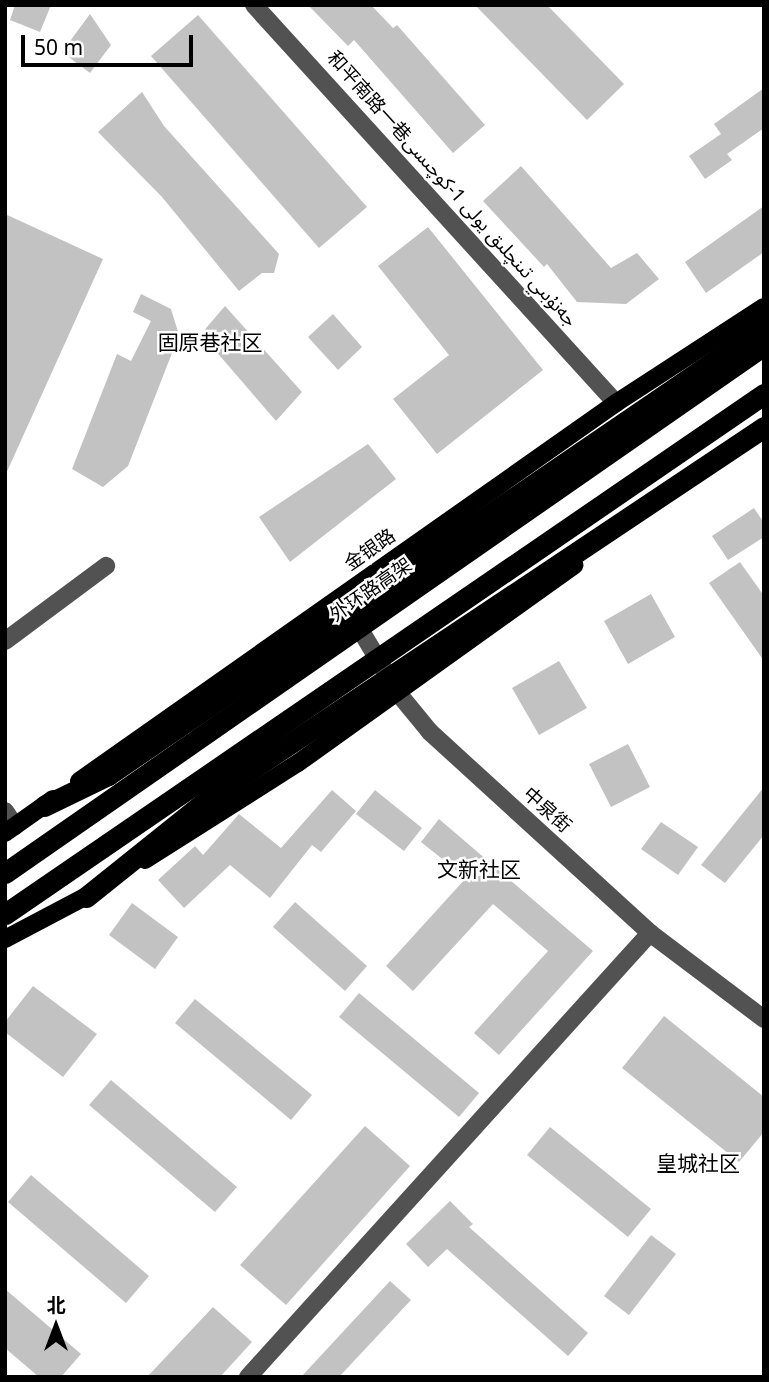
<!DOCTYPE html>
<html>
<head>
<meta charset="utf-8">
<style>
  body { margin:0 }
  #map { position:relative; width:769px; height:1382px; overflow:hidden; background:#fff; font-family:"Noto Sans","Noto Sans Arabic","Noto Sans SC",sans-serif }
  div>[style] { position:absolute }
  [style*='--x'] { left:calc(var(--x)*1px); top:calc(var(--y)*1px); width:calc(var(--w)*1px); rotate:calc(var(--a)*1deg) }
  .building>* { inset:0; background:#c2c2c2 }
  .minor>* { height:18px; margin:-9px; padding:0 9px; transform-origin:9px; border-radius:9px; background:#525252 }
  .major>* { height:18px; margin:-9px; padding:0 9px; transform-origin:9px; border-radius:9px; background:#000 }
  .highway>* { height:21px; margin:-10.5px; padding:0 10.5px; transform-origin:10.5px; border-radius:10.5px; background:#000 }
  span { translate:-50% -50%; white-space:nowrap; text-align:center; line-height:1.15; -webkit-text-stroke:5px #fff; paint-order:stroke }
  .street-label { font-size:19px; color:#000 }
  .neighbourhood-label { font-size:21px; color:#000 }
  .frame { position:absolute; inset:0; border:7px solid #000; pointer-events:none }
  .north { position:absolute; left:21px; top:1291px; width:70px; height:70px; -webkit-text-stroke:5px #fff; paint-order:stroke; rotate:0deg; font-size:19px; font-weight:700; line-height:28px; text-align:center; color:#000 }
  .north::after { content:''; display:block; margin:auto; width:24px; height:32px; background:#000; clip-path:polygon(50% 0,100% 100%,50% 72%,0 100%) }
  .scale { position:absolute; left:21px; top:35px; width:172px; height:32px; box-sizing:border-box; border:4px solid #000; border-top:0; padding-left:9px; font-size:21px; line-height:24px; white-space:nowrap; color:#000; -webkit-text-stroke:5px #fff; paint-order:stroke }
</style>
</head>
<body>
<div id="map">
  <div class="building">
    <i style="clip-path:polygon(15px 5px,51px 5px,40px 32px,10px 20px)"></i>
    <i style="clip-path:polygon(308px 5px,371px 5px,393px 28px,397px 25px,485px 125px,453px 153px,354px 40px,348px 46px)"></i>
    <i style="clip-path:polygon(475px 5px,547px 5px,624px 84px,587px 120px)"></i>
    <i style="clip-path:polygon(90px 14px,111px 45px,90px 73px,62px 52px)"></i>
    <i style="clip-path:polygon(198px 15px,367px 207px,319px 248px,151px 56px)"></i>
    <i style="clip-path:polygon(764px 88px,764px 128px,727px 154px,732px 160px,705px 179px,689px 156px,721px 134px,714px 124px)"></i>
    <i style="clip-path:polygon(142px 92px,164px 126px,279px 254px,274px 273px,262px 273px,239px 291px,162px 197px,98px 132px)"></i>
    <i style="clip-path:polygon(521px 166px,611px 268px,637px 253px,659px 279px,626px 304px,577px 302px,547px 264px,544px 267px,483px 201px)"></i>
    <i style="clip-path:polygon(764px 206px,764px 252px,706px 293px,685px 262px)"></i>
    <i style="clip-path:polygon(5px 214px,103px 259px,5px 476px)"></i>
    <i style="clip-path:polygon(428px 227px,543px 370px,437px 454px,393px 399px,449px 355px,378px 266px)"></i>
    <i style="clip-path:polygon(141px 294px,171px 309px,179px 335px,128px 466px,103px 487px,72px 469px,117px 354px,131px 361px,151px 321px,133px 312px)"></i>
    <i style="clip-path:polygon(225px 306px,302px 392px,276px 421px,201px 334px)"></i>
    <i style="clip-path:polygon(333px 314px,362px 347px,338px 370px,308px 337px)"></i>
    <i style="clip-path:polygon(368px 444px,396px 479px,290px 562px,259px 517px)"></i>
    <i style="clip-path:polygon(754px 508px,764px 523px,764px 537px,728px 560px,712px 536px)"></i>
    <i style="clip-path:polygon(740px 562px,764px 596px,764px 661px,709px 583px)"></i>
    <i style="clip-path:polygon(651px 594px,675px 637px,628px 664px,604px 621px)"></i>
    <i style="clip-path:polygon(559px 661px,587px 708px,539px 735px,512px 688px)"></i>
    <i style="clip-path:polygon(628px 744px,650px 787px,611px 807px,589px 764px)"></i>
    <i style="clip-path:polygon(764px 787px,764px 835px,725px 883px,701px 865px)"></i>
    <i style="clip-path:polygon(332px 790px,356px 811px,321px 852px,312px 845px,270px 898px,230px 865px,184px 908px,158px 880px,195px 846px,203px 855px,239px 814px,281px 848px)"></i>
    <i style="clip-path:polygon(375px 790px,422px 828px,404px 851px,356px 814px)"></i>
    <i style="clip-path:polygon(439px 819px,593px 951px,499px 1055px,474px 1033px,548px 951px,493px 904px,413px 991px,386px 966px,466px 878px,421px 842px)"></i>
    <i style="clip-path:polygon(661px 822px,698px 847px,678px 875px,641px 849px)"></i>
    <i style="clip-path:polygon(295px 902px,367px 966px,345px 991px,273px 927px)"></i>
    <i style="clip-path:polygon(132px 903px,178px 937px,155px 969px,109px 935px)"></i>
    <i style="clip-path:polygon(33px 986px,97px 1034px,63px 1077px,5px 1032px,5px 1022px)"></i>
    <i style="clip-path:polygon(359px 993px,479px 1093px,459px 1117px,339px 1017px)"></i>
    <i style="clip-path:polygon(195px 999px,312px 1095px,291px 1120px,175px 1023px)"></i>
    <i style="clip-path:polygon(664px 1016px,764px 1097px,764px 1132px,739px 1162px,622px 1068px)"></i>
    <i style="clip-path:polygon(111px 1080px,237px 1187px,215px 1212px,89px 1105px)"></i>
    <i style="clip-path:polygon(365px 1126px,410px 1166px,286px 1305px,240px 1265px)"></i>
    <i style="clip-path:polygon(550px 1127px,651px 1209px,628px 1237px,527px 1155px)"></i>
    <i style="clip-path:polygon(31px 1175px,149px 1276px,126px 1303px,8px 1202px)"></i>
    <i style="clip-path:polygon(450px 1201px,473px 1224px,469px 1227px,588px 1333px,568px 1356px,447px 1249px,428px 1267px,406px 1244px)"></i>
    <i style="clip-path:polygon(651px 1235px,676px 1254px,629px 1315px,604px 1296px)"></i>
    <i style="clip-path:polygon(390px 1281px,411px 1300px,339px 1377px,301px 1377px)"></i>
    <i style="clip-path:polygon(5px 1289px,81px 1354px,61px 1377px,39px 1377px,5px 1348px)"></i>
    <i style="clip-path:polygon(213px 1307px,252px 1342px,220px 1377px,147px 1377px)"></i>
  </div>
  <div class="minor">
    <i style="--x:254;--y:5;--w:538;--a:47.71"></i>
    <i style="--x:352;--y:616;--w:90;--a:59.1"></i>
    <i style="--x:398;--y:693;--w:50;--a:50.6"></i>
    <i style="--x:430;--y:732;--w:298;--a:42.4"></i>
    <i style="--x:650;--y:933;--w:143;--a:37"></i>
    <i style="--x:5;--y:641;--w:126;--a:-36.6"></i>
    <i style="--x:5;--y:811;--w:18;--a:56"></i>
    <i style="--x:248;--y:1377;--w:599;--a:-47.84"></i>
  </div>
  <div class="major">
    <i style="--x:79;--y:781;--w:657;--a:-35.14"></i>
    <i style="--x:616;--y:403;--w:176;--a:-33"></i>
    <i style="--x:5;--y:833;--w:59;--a:-35.3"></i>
    <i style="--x:145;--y:860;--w:181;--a:-32.4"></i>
    <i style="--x:298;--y:763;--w:340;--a:-35.6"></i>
    <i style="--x:5;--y:939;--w:105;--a:-27.8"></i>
  </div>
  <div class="highway">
    <i style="--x:44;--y:806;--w:71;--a:-25.8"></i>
    <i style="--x:108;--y:775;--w:794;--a:-34.33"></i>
    <i style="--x:5;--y:873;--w:925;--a:-34.82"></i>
    <i style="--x:86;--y:897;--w:166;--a:-38.7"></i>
    <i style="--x:216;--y:793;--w:659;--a:-33.74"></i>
    <i style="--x:5;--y:914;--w:920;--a:-34.42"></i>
  </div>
  <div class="street-label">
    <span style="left:452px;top:189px;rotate:48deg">和平南路一巷جەنۇبىي تىنچلىق يولى 1-كوچىسى</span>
    <span style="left:370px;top:550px;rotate:-35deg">金银路</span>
    <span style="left:371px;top:590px;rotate:-35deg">外环路高架</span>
    <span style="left:547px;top:810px;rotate:42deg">中泉街</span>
  </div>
  <div class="neighbourhood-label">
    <span style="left:210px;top:342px">固原巷社区</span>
    <span style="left:479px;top:869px">文新社区</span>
    <span style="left:698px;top:1163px">皇城社区</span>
  </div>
  <div class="frame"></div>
  <div class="north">北</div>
  <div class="scale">50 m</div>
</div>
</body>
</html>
